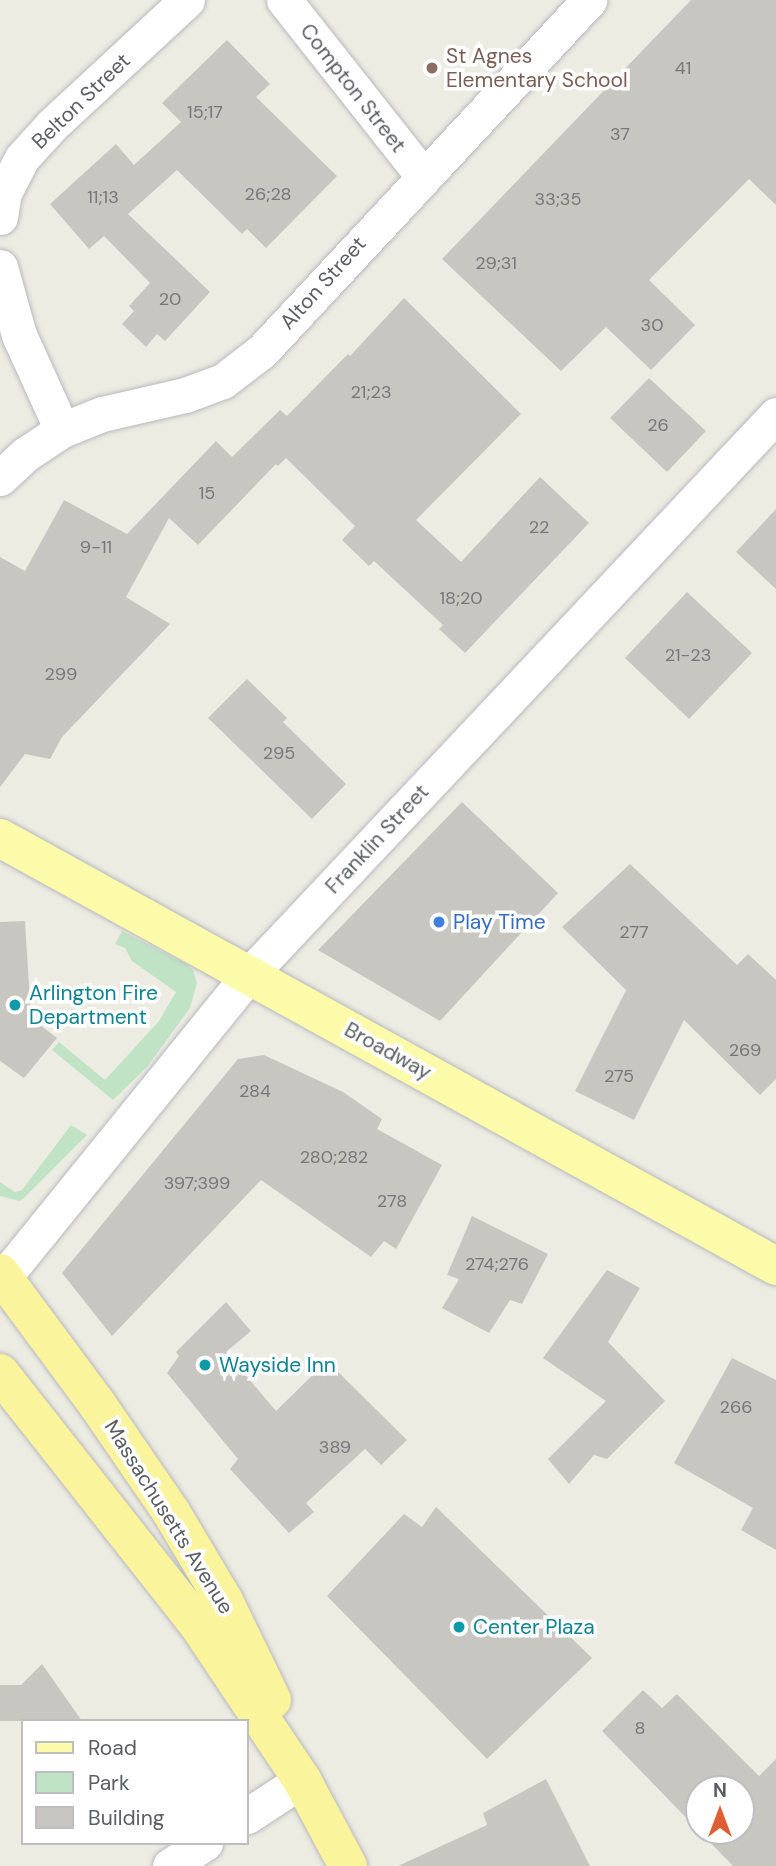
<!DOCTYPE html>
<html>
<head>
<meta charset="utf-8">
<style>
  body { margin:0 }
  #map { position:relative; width:776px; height:1866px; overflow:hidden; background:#edece2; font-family:"DM Sans",sans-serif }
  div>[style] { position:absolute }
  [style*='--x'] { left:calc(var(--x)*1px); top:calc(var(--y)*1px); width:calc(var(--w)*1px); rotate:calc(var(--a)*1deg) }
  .green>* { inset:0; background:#c0e3c6 }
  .building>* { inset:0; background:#c8c6c0 }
  .roads { filter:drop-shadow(0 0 2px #b8b9be) drop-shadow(0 0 2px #b8b9be) }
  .minor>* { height:35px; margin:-17.5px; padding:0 17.5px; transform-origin:17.5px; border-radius:17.5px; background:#fff }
  .primary>* { height:38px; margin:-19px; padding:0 19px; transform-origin:19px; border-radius:19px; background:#fbfba9 }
  .trunk>* { height:38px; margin:-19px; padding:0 19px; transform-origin:19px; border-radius:19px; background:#faf49c }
  .dots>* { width:19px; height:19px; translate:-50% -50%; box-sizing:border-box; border:4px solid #fff; border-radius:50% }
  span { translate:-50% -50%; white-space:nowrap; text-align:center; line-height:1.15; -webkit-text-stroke:7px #fff; paint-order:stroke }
  .number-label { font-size:18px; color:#76777a }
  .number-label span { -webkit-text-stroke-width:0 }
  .education-label { font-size:21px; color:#785e54 }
  .left { translate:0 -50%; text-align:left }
  .street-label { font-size:21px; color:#5b5d62 }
  .shop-label { font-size:21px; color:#366cbe }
  .culture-label { font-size:21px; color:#0d838f }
  .legend { position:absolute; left:21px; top:1719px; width:228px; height:126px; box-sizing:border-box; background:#fff; border:2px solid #bdbec0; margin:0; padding:9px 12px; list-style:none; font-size:21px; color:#5b5d62 }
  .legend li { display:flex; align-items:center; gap:14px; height:35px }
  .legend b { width:35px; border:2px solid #bdbec0 }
  .north { position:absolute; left:685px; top:1775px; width:70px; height:70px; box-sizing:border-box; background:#fff; border:2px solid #bdbec0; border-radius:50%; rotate:0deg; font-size:19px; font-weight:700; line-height:28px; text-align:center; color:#5b5d62 }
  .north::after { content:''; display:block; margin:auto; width:24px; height:32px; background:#e05e34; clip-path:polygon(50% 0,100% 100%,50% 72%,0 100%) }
</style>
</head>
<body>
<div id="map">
  <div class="green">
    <i style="clip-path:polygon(122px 931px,186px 964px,193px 970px,197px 983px,190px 1008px,147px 1067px,113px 1100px,52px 1050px,59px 1042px,105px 1080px,159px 1021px,176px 992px,132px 961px,125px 948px,115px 944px)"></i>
    <i style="clip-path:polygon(71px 1125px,87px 1135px,24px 1198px,20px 1201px,0 1196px,0 1182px,15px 1192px,22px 1190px)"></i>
  </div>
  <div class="building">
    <i style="clip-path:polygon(691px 0,776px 0,776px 205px,749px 179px,649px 280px,695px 325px,651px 370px,606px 327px,561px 371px,442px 259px)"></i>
    <i style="clip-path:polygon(227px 40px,270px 84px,256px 97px,337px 176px,266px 248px,247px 229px,242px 234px,177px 170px,128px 214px,210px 292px,165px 341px,157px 334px,146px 347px,122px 324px,134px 311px,129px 306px,150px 283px,104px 236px,89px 249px,50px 204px,116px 144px,134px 165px,181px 122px,162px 103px)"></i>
    <i style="clip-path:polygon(404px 298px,521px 414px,416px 520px,461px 562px,540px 477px,589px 523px,465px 653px,439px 629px,443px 625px,374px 561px,369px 566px,342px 540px,355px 526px,286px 458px,278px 466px,276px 464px,198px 545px,169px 518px,126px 597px,170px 624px,62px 737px,50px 759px,25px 754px,0 787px,0 557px,25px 571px,64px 500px,127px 534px,216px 441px,232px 457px,280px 410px,287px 416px,348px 354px,350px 356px)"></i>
    <i style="clip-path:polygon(649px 378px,706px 431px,667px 472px,610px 418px)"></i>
    <i style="clip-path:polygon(776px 509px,776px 589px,736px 552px)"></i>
    <i style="clip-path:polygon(687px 592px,752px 653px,689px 719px,625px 658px)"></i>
    <i style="clip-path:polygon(247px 679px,287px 718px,283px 722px,346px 784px,312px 819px,208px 718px)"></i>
    <i style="clip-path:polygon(462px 802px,558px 893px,440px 1021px,318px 950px)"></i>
    <i style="clip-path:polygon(630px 864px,737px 965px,748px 954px,776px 980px,776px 1079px,760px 1095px,684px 1020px,634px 1120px,575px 1091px,626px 990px,562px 927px)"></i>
    <i style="clip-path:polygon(25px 921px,31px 1018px,57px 1038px,24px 1078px,0 1061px,0 922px)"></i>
    <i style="clip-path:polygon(264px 1055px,343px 1092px,382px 1119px,377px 1129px,442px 1165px,396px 1249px,384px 1241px,371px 1257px,261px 1180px,112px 1336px,62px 1273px,238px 1059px)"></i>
    <i style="clip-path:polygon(472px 1216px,548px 1254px,522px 1304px,510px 1300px,489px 1333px,442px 1308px,459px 1279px,447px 1275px)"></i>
    <i style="clip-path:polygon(607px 1270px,640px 1288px,608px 1342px,665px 1401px,607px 1459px,594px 1455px,569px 1484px,548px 1459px,606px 1401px,543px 1358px)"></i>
    <i style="clip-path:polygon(226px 1302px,251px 1331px,226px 1352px,276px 1411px,327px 1361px,407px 1440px,381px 1465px,365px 1449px,306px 1503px,314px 1512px,289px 1533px,230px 1469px,238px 1459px,167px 1373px,179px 1356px,176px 1352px)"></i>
    <i style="clip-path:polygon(732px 1358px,776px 1380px,776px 1550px,741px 1530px,753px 1508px,674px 1463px)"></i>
    <i style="clip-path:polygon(436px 1507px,592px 1658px,487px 1759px,327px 1596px,404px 1514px,422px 1527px)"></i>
    <i style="clip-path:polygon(42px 1664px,82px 1721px,0 1721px,0 1685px,21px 1685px)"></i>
    <i style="clip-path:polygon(evenodd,643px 1690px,662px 1708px,677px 1694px,759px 1776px,776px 1759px,776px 1866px,733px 1866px,602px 1731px,643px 1690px,699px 1789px,741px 1789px,741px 1831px,699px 1831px,699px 1789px)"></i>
    <i style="clip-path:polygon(546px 1779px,590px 1866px,398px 1866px,487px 1825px,483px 1813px)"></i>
  </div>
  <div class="roads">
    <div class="minor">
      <i style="--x:284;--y:0;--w:223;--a:51.7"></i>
      <i style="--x:0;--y:217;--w:24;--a:-81"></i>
      <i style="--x:4;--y:193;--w:39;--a:-63"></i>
      <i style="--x:22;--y:158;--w:45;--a:-47.7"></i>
      <i style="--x:52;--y:125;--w:184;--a:-42.8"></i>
      <i style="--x:0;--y:267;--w:71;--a:74.4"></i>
      <i style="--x:19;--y:335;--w:104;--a:65.6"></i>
      <i style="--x:0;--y:478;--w:35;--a:-43"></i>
      <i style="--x:26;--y:454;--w:43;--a:-33.7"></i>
      <i style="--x:62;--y:430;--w:43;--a:-21.8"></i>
      <i style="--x:102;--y:414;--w:85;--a:-12.9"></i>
      <i style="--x:185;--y:395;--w:40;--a:-20.2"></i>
      <i style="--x:223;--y:381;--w:49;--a:-37.6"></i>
      <i style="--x:262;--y:351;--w:480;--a:-47"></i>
      <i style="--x:0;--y:1282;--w:395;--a:-51"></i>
      <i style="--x:249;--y:975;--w:769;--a:-46.74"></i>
      <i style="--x:247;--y:1816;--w:66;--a:-33.2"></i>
      <i style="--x:170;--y:1866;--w:42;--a:-33.3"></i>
    </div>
    <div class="primary">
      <i style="--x:0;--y:838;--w:886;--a:28.88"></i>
    </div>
    <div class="trunk">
      <i style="--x:0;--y:1273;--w:163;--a:53.5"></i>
      <i style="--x:97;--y:1404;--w:131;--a:55.6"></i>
      <i style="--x:171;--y:1512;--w:104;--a:59.2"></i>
      <i style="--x:224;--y:1601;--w:110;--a:64.1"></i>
      <i style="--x:0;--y:1373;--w:318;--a:51.8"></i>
      <i style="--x:197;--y:1623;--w:189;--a:56.2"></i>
      <i style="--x:302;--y:1780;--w:98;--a:61.9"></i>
    </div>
  </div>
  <div class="dots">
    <i style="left:432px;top:68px;background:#8d6e63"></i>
    <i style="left:439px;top:922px;background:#3f7fe0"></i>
    <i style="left:15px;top:1005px;background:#0f9aa8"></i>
    <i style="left:205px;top:1365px;background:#0f9aa8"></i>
    <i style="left:459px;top:1627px;background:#0f9aa8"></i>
  </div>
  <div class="number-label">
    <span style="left:683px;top:68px">41</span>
    <span style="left:205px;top:112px">15;17</span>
    <span style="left:620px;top:134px">37</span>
    <span style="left:268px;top:194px">26;28</span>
    <span style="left:103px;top:197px">11;13</span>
    <span style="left:558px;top:199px">33;35</span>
    <span style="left:496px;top:263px">29;31</span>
    <span style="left:170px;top:299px">20</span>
    <span style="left:652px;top:325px">30</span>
    <span style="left:371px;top:392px">21;23</span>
    <span style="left:658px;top:425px">26</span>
    <span style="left:207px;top:493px">15</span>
    <span style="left:539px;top:527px">22</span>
    <span style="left:96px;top:547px">9-11</span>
    <span style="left:461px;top:598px">18;20</span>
    <span style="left:688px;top:655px">21-23</span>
    <span style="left:61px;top:674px">299</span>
    <span style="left:279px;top:753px">295</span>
    <span style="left:634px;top:932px">277</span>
    <span style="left:745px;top:1050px">269</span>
    <span style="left:619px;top:1076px">275</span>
    <span style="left:255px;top:1091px">284</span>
    <span style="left:334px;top:1157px">280;282</span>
    <span style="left:197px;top:1183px">397;399</span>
    <span style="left:392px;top:1201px">278</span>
    <span style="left:497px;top:1264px">274;276</span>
    <span style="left:736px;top:1407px">266</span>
    <span style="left:335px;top:1447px">389</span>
    <span style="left:640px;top:1728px">8</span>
  </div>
  <div class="education-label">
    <span class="left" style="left:446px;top:68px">St Agnes<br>Elementary School</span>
  </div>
  <div class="street-label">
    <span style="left:353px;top:88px;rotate:52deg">Compton Street</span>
    <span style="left:81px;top:101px;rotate:-44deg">Belton Street</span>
    <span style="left:323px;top:283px;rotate:-48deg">Alton Street</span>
    <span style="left:377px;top:839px;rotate:-47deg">Franklin Street</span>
    <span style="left:388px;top:1051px;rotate:29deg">Broadway</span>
    <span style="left:169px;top:1517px;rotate:58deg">Massachusetts Avenue</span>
  </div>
  <div class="shop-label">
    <span class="left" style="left:453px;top:922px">Play Time</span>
  </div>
  <div class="culture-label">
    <span class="left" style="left:29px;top:1005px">Arlington Fire<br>Department</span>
    <span class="left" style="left:219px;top:1365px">Wayside Inn</span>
    <span class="left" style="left:473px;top:1627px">Center Plaza</span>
  </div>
  <ul class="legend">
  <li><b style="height:9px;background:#fbfba9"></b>Road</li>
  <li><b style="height:19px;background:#c0e3c6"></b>Park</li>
  <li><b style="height:19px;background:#c8c6c0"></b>Building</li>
  </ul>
  <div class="north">N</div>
</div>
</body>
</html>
